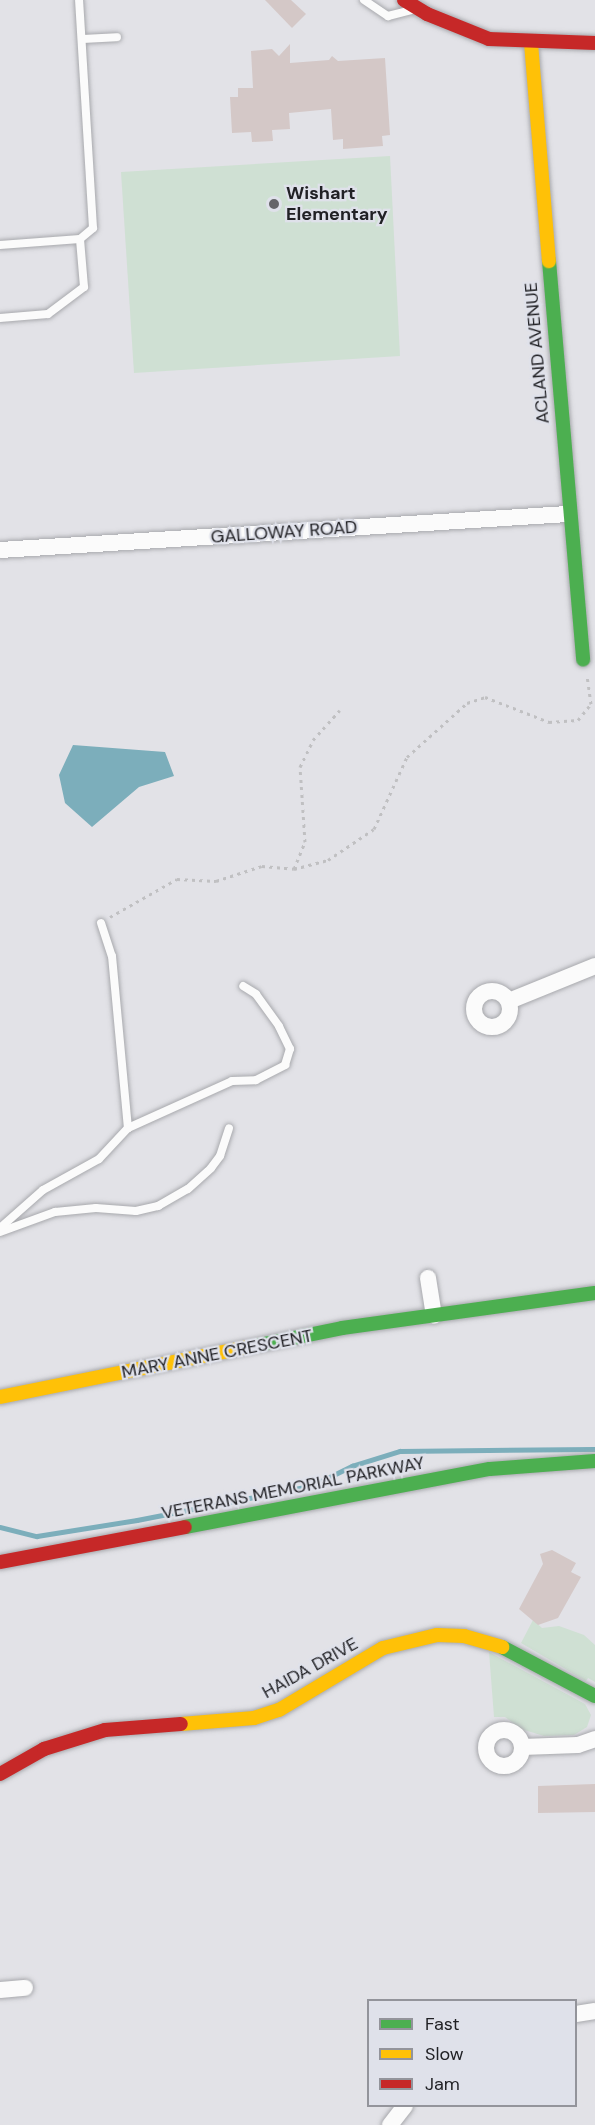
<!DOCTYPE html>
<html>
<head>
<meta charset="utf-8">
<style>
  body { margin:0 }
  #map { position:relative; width:595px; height:2125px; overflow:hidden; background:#e2e2e7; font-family:"DM Sans",sans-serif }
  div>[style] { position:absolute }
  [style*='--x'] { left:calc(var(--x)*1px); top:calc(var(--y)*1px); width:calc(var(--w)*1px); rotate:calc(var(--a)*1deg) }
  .green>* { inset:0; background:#cfe0d3 }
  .water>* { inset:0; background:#7caebb }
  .stream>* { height:4.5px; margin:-2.25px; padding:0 2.25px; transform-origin:2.25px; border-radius:2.25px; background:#7caebb }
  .building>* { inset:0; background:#d4c8c7 }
  .path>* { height:3px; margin-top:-1.5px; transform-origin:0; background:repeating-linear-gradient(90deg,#c0c0c2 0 3px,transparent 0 7.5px) }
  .roads { filter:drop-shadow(0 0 2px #a8a9ad) drop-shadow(0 0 2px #a8a9ad) }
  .lane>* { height:8px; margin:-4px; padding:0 4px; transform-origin:4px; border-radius:4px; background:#fbfbfb }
  .street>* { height:16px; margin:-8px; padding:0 8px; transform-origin:8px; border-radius:8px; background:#fbfbfb }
  .street>.ring { margin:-8px; padding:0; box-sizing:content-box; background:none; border:16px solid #fbfbfb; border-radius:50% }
  .fast>* { height:14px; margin:-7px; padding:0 7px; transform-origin:7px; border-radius:7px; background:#4caf50 }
  .slow>* { height:14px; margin:-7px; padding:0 7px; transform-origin:7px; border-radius:7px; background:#ffc107 }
  .jam>* { height:14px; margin:-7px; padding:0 7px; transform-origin:7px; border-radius:7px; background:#c62828 }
  .dots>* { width:16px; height:16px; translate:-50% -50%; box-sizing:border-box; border:3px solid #dfe1ea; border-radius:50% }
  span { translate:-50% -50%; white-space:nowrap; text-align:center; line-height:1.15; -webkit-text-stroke:4.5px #dfe1ea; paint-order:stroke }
  .poi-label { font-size:18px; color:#212125; font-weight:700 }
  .left { translate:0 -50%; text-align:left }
  .street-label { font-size:18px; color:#212125 }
  .legend { position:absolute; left:367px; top:1999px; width:210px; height:108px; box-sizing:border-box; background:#dfe1ea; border:2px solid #93949b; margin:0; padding:8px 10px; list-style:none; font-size:18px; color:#212125 }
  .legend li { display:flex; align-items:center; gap:12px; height:30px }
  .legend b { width:30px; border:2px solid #93949b }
</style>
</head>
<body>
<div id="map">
  <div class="green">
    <i style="clip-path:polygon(390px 156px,400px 356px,134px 373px,121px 172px)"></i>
    <i style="clip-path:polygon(533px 1620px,542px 1628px,559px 1626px,584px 1635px,595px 1645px,595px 1682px,588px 1678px,586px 1681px,521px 1643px)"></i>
    <i style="clip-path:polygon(489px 1652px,585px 1704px,591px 1715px,587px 1727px,574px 1735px,544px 1736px,521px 1729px,505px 1717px,494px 1717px)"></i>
  </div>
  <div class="water">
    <i style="clip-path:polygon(73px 745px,165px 752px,174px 776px,139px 787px,92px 827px,65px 803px,59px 775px)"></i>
  </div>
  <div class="stream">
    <i style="--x:0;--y:1527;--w:38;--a:14"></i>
    <i style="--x:37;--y:1536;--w:101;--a:-9.1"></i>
    <i style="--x:137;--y:1520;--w:177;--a:-11.1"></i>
    <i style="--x:311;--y:1486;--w:46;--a:-26"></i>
    <i style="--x:352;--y:1466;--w:50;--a:-17.4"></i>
    <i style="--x:400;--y:1451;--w:195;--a:-0.6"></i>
  </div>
  <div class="building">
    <i style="clip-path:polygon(265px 0,291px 0,306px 14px,292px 28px)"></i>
    <i style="clip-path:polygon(290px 44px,290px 63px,329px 60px,332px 56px,338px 61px,385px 58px,390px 135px,382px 136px,383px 146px,343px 149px,343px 139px,333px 140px,331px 109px,289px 113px,290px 129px,272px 130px,273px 141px,252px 142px,251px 132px,232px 133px,230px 97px,238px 97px,238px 88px,253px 88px,251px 51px,272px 49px,279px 56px)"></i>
    <i style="clip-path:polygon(552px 1550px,576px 1563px,571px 1572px,581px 1577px,558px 1618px,538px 1625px,519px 1609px,543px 1564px,540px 1554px)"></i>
    <i style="clip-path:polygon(595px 1784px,595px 1812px,538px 1813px,538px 1786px)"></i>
  </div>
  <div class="path">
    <i style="--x:294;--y:869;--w:35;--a:-15"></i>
    <i style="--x:328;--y:860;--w:55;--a:-34"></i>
    <i style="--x:374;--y:829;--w:79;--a:-65.4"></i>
    <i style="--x:407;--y:757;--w:81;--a:-42"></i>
    <i style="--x:467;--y:703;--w:19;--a:-18"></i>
    <i style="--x:485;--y:697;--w:69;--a:21.3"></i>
    <i style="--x:549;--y:722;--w:29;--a:-4"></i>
    <i style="--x:578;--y:720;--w:21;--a:-51"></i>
    <i style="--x:591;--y:704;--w:28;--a:-98"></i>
    <i style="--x:110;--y:917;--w:77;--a:-29.6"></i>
    <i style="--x:177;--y:879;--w:39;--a:3"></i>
    <i style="--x:216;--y:881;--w:48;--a:-18.1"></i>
    <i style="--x:262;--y:866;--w:32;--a:5"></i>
    <i style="--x:294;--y:869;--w:29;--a:-68"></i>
    <i style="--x:305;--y:842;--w:75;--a:-93.8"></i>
    <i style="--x:300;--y:767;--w:30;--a:-64"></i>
    <i style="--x:313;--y:740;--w:40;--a:-48"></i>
  </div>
  <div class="roads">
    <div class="lane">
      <i style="--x:364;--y:0;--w:29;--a:34"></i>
      <i style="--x:388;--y:16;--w:25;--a:-14"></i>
      <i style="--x:82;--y:39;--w:35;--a:-3"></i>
      <i style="--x:0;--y:245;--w:80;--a:-4.3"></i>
      <i style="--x:80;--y:239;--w:17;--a:-40"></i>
      <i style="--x:93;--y:228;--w:228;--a:-93.5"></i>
      <i style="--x:0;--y:318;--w:48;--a:-4.8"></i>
      <i style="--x:48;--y:314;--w:45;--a:-36.9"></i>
      <i style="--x:84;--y:287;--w:48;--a:-94.8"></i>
      <i style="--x:101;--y:923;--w:35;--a:72"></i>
      <i style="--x:112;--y:956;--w:173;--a:84.7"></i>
      <i style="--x:0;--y:1228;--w:57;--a:-41.5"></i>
      <i style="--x:43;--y:1190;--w:64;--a:-29"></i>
      <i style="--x:99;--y:1159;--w:42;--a:-46.9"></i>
      <i style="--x:128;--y:1128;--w:114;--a:-24.3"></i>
      <i style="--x:232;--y:1081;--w:24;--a:-2"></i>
      <i style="--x:256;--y:1080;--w:33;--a:-27"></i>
      <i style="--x:285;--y:1065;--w:17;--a:-73"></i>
      <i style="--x:290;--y:1049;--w:25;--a:-116"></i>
      <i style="--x:279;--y:1026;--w:39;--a:-126"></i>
      <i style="--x:256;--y:994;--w:15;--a:-148"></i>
      <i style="--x:0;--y:1232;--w:59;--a:-20"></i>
      <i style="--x:55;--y:1212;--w:41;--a:-5.6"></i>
      <i style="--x:96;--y:1208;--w:40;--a:4.3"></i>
      <i style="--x:136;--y:1211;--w:23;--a:-13"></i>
      <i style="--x:158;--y:1206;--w:34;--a:-30"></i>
      <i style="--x:188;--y:1189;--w:31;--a:-42"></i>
      <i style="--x:211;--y:1168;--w:15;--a:-53"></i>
      <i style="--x:220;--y:1156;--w:29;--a:-72"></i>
    </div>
    <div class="street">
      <i style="--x:0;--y:550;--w:569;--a:-3.63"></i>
      <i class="ring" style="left:474px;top:991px;width:20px;height:20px"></i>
      <i style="--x:509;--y:1001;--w:93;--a:-22.1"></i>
      <i style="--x:428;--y:1278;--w:38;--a:81"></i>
      <i class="ring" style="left:486px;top:1730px;width:20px;height:20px"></i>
      <i style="--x:522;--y:1747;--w:56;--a:-2"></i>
      <i style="--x:578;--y:1745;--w:18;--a:-19"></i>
      <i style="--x:0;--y:1990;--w:25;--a:-5"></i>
      <i style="--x:576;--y:2014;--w:19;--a:-9"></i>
      <i style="--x:390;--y:2125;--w:24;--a:-52"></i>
    </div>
    <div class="fast">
      <i style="--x:549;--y:261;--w:400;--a:85.1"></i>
      <i style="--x:244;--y:1348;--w:100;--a:-11.5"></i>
      <i style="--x:342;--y:1328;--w:255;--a:-7.9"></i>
      <i style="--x:185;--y:1527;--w:310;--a:-10.8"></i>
      <i style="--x:490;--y:1469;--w:105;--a:-4.4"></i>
      <i style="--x:502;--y:1647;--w:105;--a:27.8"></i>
    </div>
    <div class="slow">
      <i style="--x:531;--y:43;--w:219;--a:85.3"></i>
      <i style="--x:0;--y:1397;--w:249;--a:-11.4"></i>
      <i style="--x:181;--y:1724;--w:73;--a:-4.7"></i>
      <i style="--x:254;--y:1718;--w:26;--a:-18"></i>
      <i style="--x:279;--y:1710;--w:121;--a:-30.8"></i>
      <i style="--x:383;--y:1648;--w:56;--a:-13.5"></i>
      <i style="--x:437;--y:1635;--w:27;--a:2"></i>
      <i style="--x:464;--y:1636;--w:40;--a:16"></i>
    </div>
    <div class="jam">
      <i style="--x:404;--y:0;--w:27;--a:31"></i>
      <i style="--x:427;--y:14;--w:67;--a:22"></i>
      <i style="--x:489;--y:39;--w:106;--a:2.2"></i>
      <i style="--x:0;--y:1562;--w:188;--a:-10.7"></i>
      <i style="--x:0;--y:1774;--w:51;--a:-29.6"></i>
      <i style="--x:44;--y:1749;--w:64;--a:-17.3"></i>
      <i style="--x:105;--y:1730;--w:76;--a:-4.5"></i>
    </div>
  </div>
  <div class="dots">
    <i style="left:274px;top:204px;background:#656569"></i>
  </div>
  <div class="poi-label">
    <span class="left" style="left:286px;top:204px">Wishart<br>Elementary</span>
  </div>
  <div class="street-label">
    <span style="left:537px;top:353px;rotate:-95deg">ACLAND AVENUE</span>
    <span style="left:284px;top:532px;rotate:-4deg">GALLOWAY ROAD</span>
    <span style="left:217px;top:1354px;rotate:-11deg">MARY ANNE CRESCENT</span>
    <span style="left:293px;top:1488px;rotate:-11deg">VETERANS MEMORIAL PARKWAY</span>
    <span style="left:310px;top:1668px;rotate:-29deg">HAIDA DRIVE</span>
  </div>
  <ul class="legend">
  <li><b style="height:8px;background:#4caf50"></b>Fast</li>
  <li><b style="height:8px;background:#ffc107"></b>Slow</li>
  <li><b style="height:8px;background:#c62828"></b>Jam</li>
  </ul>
</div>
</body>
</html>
